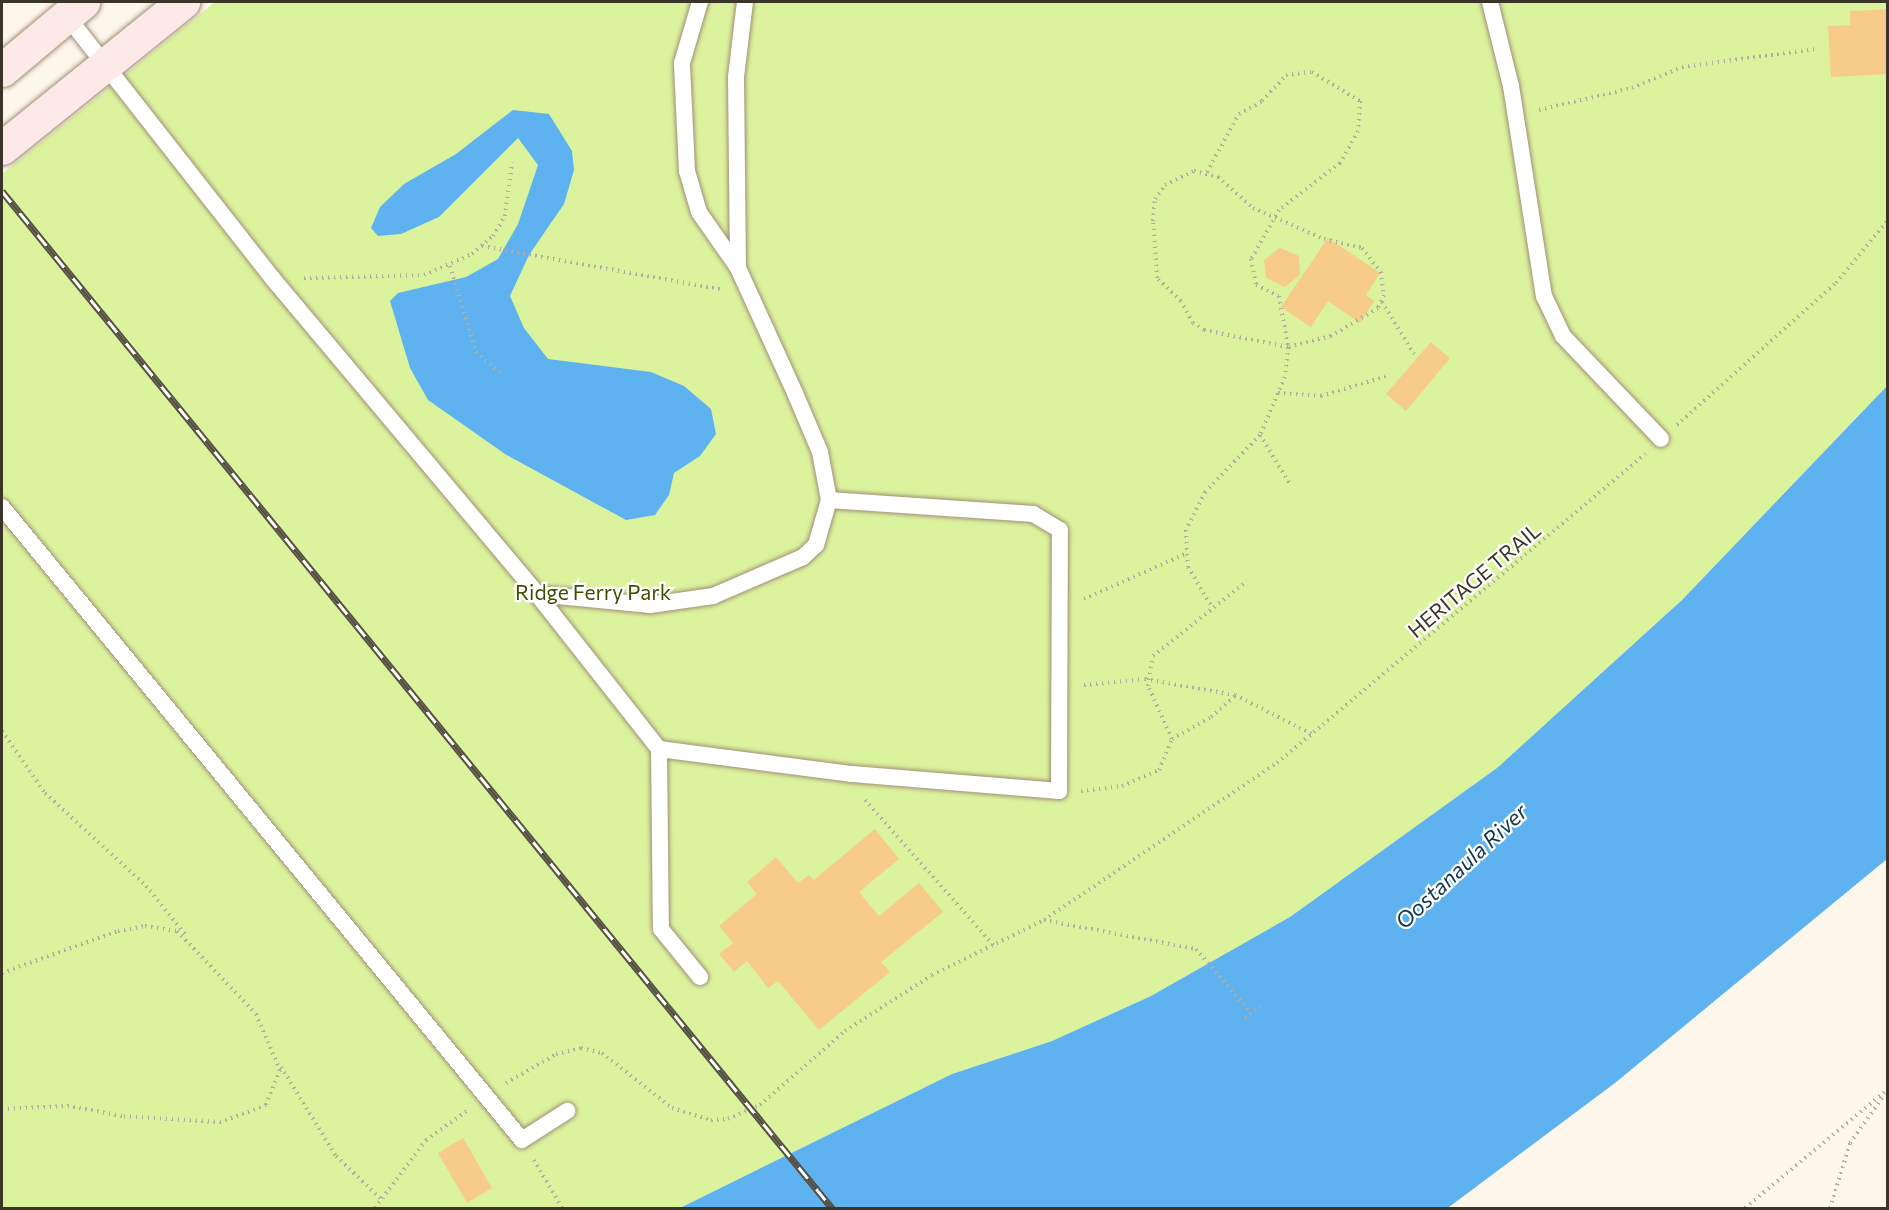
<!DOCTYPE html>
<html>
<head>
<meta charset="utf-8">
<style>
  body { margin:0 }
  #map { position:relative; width:1889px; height:1210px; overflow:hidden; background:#fdf6eb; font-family:Commissioner,sans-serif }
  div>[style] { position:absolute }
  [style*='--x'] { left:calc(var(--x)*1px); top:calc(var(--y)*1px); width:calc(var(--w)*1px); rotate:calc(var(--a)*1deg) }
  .green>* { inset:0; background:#dcf39e }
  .water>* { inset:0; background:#5eb2f0 }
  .building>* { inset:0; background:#f7cb88 }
  .path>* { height:4px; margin-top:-2px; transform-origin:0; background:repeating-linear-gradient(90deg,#b4ada2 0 1.5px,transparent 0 6px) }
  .roads { filter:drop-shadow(0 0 2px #a08f75) drop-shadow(0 0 2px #a08f75) }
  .service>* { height:16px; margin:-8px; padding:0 8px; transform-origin:8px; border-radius:8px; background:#fff }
  .secondary>* { height:33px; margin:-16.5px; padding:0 16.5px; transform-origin:16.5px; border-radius:16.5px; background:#fdeae8 }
  .rail>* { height:7px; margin-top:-3.5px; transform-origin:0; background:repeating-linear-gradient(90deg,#fff 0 14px,#575045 0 28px); box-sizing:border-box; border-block:2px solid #575045 }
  span { translate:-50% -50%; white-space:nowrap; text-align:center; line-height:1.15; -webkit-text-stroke:4.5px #fff; paint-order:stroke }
  .street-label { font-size:21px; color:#3b3429 }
  .park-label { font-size:21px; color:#3f4d04 }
  .water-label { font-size:22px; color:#143751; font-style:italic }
  .frame { position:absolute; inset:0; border:3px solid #3b3429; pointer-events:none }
</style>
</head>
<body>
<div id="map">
  <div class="green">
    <i style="clip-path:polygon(215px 2px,1887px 2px,1887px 386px,1682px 600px,1497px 768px,1290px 917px,1151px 996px,1052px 1041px,952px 1074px,680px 1208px,2px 1208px,2px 174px)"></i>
  </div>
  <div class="water">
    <i style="clip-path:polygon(513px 110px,549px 114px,572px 151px,574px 170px,564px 204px,529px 255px,510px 296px,524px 328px,548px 359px,651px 372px,684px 386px,711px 409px,716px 434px,700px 456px,674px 473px,669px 495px,655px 515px,626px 520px,505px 454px,428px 400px,410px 368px,390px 301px,398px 293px,466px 277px,498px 259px,518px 224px,538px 165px,518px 138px,439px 217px,401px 234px,378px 236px,371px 228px,380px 207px,404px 184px,456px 154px)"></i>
    <i style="clip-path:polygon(1887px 386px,1887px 859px,1615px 1083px,1449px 1207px,680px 1208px,952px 1074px,1052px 1041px,1151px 996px,1290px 917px,1497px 768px,1682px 600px)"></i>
  </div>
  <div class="building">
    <i style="clip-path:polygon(1888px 9px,1888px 74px,1831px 77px,1828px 26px,1850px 25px,1850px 11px)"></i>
    <i style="clip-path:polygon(1328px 238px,1380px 273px,1366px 295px,1374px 301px,1360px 323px,1328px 301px,1311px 327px,1281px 307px)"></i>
    <i style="clip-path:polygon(1280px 248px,1299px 256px,1300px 275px,1285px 287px,1266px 278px,1264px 260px)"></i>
    <i style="clip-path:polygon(1431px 342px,1450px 358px,1406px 411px,1386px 394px)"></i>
    <i style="clip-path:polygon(875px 829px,899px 859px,859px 892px,879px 916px,919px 883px,943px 912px,881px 962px,890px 972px,819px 1030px,778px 981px,768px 988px,747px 961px,734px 972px,719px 954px,733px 943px,719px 926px,757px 894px,747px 882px,776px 857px,798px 883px,809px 875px,814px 880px)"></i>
    <i style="clip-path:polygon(463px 1138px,492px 1188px,467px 1203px,438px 1153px)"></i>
  </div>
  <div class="path">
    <i style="--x:1539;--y:110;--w:96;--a:-13.3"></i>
    <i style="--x:1632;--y:88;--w:54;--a:-22.8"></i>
    <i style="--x:1682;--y:67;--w:135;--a:-7.7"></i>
    <i style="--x:1194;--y:171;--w:25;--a:14"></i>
    <i style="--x:1218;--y:177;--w:47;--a:41.5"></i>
    <i style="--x:1253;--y:208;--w:77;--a:23.6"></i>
    <i style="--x:1324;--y:239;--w:39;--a:13"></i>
    <i style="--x:1362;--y:248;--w:31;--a:52"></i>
    <i style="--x:1381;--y:272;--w:23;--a:83"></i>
    <i style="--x:1384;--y:295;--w:14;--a:115"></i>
    <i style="--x:1378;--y:308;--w:55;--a:149.2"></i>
    <i style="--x:1331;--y:336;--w:44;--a:165.7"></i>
    <i style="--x:1288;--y:347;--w:86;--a:-168.6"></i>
    <i style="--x:1204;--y:330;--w:13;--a:-148"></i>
    <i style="--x:1193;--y:323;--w:25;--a:-119"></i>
    <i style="--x:1181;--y:301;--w:33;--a:-136"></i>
    <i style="--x:1157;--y:278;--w:57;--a:-94"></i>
    <i style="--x:1153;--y:221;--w:22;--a:-85"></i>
    <i style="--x:1155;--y:199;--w:17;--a:-54"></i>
    <i style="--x:1165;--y:185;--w:32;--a:-26"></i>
    <i style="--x:1207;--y:172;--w:66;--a:-61.1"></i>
    <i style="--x:1239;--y:114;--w:26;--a:-29"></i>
    <i style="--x:1262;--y:101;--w:35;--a:-47"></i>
    <i style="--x:1286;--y:75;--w:26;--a:-7"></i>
    <i style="--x:1312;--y:72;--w:56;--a:31.1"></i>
    <i style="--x:1360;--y:101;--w:30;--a:94"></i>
    <i style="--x:1358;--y:131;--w:37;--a:119"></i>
    <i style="--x:1340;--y:163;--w:77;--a:142.4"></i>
    <i style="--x:1279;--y:210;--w:56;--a:119.7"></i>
    <i style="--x:1251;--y:259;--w:26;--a:79"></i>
    <i style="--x:1256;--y:285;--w:25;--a:26"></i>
    <i style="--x:1279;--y:296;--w:52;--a:80"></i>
    <i style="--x:1288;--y:347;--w:30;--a:96"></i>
    <i style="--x:1285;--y:377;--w:63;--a:113.3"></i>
    <i style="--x:1260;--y:435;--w:79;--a:134"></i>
    <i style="--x:1205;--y:492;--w:42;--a:116.6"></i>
    <i style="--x:1186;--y:530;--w:37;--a:87"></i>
    <i style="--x:1188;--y:567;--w:47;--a:59"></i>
    <i style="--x:482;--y:246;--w:245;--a:10.3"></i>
    <i style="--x:450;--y:266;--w:90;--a:73.2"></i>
    <i style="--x:476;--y:352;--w:35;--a:41"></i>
    <i style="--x:304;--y:278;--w:120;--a:-1.4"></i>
    <i style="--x:424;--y:275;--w:52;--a:-23.6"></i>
    <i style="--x:472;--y:254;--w:28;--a:-41"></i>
    <i style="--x:493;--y:236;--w:23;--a:-59"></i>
    <i style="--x:505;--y:216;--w:54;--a:-82.6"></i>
    <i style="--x:1382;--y:302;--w:61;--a:58.4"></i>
    <i style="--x:1278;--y:393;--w:43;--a:4"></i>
    <i style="--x:1321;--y:396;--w:72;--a:-16.9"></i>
    <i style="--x:1677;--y:425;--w:213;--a:-41.8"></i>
    <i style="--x:1836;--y:283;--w:82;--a:-50.5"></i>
    <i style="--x:1260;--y:435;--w:57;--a:58.5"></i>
    <i style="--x:1084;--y:599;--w:111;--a:-24"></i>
    <i style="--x:1084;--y:685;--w:61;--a:-5.6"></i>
    <i style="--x:1145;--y:679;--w:91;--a:10.1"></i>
    <i style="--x:1235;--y:695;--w:86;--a:26.9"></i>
    <i style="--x:2;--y:731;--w:75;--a:55.3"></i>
    <i style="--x:45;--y:793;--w:137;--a:42.6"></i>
    <i style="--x:146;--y:886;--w:62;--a:50.9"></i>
    <i style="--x:1172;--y:739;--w:45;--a:-29.4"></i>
    <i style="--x:1211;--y:717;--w:32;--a:-41"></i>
    <i style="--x:1081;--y:791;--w:41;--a:-7"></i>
    <i style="--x:1122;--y:786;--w:40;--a:-23.4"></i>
    <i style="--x:1159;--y:770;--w:34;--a:-67"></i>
    <i style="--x:1172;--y:739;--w:58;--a:-114.4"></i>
    <i style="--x:1148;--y:686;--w:30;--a:-81"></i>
    <i style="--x:1153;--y:656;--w:120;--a:-38.6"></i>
    <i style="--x:865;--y:800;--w:198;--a:48.5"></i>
    <i style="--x:1044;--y:920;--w:281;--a:-34"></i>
    <i style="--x:1277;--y:763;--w:481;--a:-40"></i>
    <i style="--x:2;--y:973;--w:123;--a:-19.9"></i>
    <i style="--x:118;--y:931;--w:27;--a:-10"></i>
    <i style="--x:145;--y:926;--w:32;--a:9"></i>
    <i style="--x:177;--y:931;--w:115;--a:46.4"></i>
    <i style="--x:256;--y:1014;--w:61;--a:66.8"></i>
    <i style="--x:280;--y:1070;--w:38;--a:112"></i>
    <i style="--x:266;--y:1105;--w:48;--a:159.3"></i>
    <i style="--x:221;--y:1122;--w:99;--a:-176.5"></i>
    <i style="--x:122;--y:1116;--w:54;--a:-169.3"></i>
    <i style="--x:69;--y:1106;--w:67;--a:177.4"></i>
    <i style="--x:1245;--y:1018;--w:19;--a:-39"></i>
    <i style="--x:281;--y:1067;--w:105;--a:58.3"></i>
    <i style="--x:336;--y:1156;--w:62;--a:43.7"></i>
    <i style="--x:506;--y:1083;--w:58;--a:-30.1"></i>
    <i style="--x:556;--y:1054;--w:26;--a:-13"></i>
    <i style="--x:581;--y:1048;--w:22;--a:13"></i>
    <i style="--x:602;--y:1053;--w:89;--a:38.2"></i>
    <i style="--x:672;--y:1108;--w:41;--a:17.1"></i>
    <i style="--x:711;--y:1120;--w:17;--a:-3"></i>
    <i style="--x:728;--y:1119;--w:35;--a:-24"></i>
    <i style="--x:760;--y:1105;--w:113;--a:-41"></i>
    <i style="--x:845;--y:1031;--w:103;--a:-32.8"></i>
    <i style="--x:932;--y:975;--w:125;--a:-26.2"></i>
    <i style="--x:1044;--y:920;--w:155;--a:10.8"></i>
    <i style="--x:1196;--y:949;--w:84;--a:49.3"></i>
    <i style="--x:534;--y:1160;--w:56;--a:59.7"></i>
    <i style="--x:375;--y:1208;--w:85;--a:-53.1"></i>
    <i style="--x:426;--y:1140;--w:52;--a:-35.5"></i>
    <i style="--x:1745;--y:1208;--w:186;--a:-39.8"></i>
    <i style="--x:1830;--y:1208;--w:68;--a:-72.9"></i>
    <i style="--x:1850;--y:1143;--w:60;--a:-54.5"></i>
  </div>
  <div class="roads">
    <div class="service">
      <i style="--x:1490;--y:2;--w:87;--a:76"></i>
      <i style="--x:1511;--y:86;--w:213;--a:81.1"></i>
      <i style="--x:1544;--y:296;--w:44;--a:64.6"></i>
      <i style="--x:1563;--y:336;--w:142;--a:46.4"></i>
      <i style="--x:66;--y:15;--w:335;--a:51.9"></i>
      <i style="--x:273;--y:279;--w:411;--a:50"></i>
      <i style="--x:537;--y:594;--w:114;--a:5.6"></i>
      <i style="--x:650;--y:605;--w:64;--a:-8.1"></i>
      <i style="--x:713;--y:596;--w:98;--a:-23.4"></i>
      <i style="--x:803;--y:557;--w:18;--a:-43"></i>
      <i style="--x:816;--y:545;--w:47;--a:-73.9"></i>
      <i style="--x:829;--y:500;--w:49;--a:-100.6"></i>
      <i style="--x:820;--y:452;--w:64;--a:-113"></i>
      <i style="--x:795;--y:393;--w:137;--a:-114.5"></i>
      <i style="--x:738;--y:268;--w:68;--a:-124.9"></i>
      <i style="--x:699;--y:212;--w:43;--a:-106.3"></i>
      <i style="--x:687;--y:171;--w:108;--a:-92.7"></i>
      <i style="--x:682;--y:63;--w:64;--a:-73.6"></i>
      <i style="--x:738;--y:268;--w:191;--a:-90.6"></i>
      <i style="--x:736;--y:77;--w:76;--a:-83.2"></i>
      <i style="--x:2;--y:507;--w:819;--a:50.6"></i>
      <i style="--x:522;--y:1140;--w:54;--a:-32.8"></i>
      <i style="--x:537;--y:594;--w:197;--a:51.8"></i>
      <i style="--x:659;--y:749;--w:180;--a:89.4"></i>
      <i style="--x:661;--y:929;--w:62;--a:50.9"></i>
      <i style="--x:659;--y:749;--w:195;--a:7.4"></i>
      <i style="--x:852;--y:774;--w:208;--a:4.7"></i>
      <i style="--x:1059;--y:791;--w:261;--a:-89.8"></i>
      <i style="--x:1060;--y:530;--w:31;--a:-149"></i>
      <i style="--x:1033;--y:514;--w:204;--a:-176.1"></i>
    </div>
    <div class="secondary">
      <i style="--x:2;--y:70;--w:106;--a:-40"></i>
      <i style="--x:2;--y:148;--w:233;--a:-38.9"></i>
    </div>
  </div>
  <div class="rail">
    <i style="--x:2;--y:191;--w:1313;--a:50.78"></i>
  </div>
  <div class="street-label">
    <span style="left:1474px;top:580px;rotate:-40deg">HERITAGE TRAIL</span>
  </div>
  <div class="park-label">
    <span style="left:593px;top:592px">Ridge Ferry Park</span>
  </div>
  <div class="water-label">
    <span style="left:1461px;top:866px;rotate:-43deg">Oostanaula River</span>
  </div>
  <div class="frame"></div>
</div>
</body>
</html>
